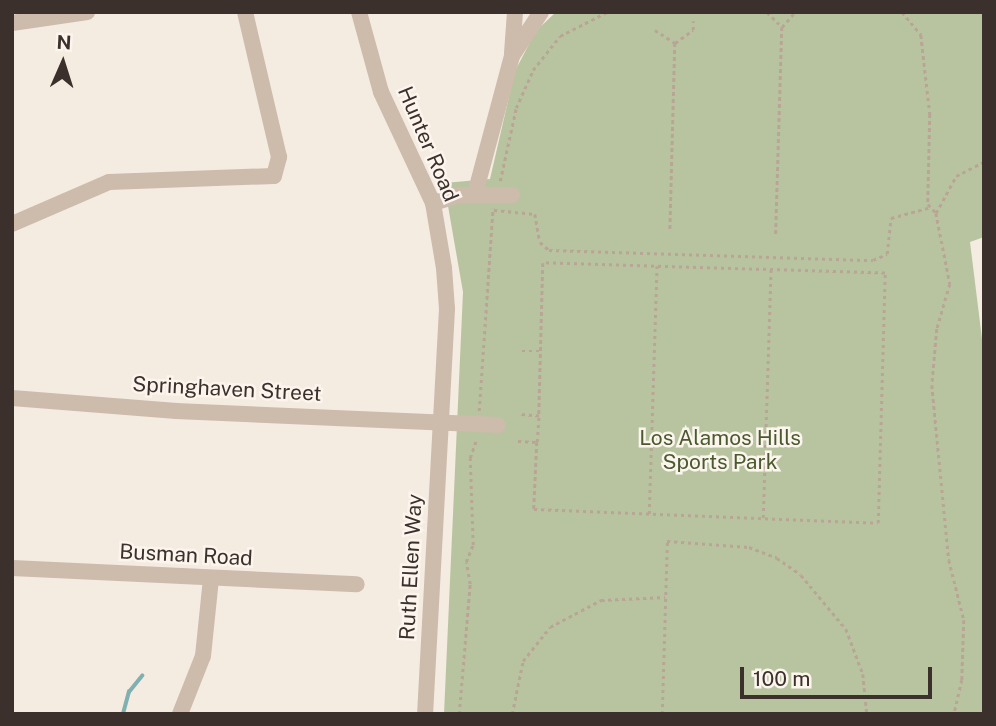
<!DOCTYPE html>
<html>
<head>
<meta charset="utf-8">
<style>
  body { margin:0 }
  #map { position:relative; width:996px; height:726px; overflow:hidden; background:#f4ebe1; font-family:"Public Sans",sans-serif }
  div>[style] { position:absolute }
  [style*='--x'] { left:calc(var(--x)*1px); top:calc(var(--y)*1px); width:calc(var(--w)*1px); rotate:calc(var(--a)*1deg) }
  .green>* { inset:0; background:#b8c4a0 }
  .stream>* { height:3.5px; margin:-1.75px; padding:0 1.75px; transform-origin:1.75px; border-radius:1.75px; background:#7fb0b2 }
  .path>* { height:2.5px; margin-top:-1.25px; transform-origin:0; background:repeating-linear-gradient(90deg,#b9a596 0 3.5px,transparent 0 7px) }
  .minor>* { height:16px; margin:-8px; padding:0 8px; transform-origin:8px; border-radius:8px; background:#cdbbac }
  span { translate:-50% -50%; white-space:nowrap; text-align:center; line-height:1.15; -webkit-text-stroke:5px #fbf5ee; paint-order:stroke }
  .street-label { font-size:21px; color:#3b302b }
  .park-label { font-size:21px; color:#4a5a2e }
  .frame { position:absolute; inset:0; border:14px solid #3b302b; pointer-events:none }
  .north { position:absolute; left:28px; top:28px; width:70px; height:70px; -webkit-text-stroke:5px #fbf5ee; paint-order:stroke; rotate:3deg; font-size:19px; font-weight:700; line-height:28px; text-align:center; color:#3b302b }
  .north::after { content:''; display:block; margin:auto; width:24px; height:32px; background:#3b302b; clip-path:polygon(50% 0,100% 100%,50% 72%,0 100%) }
  .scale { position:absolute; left:740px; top:667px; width:192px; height:32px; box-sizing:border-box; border:4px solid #3b302b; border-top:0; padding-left:9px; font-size:21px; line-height:24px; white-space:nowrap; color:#3b302b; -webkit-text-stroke:5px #fbf5ee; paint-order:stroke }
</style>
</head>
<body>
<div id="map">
  <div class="green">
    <i style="clip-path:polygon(556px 12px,984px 12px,984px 237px,970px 242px,984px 355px,984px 714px,444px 714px,463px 292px,444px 183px,490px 179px,515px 71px,536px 31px)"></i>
  </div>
  <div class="stream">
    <i style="--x:123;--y:714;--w:23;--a:-75"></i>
    <i style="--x:129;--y:692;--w:21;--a:-51"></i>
  </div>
  <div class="path">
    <i style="--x:767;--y:12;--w:21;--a:45"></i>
    <i style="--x:782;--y:27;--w:208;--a:91.7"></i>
    <i style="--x:902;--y:12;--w:30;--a:50"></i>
    <i style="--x:921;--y:35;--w:80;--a:83.5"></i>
    <i style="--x:930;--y:114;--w:90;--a:91.3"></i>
    <i style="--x:928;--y:204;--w:12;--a:48"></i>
    <i style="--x:936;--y:213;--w:72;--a:78.8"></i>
    <i style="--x:950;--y:284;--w:47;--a:106.1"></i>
    <i style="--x:937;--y:329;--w:56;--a:95.1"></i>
    <i style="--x:932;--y:385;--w:176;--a:84.5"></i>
    <i style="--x:949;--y:560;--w:62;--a:76"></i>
    <i style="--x:964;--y:620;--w:60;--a:91.9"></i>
    <i style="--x:962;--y:680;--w:35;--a:103"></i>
    <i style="--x:782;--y:27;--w:20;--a:-49"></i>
    <i style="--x:655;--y:30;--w:24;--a:33"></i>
    <i style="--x:675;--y:43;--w:188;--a:91.5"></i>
    <i style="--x:675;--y:43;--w:22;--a:-36"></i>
    <i style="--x:693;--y:30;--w:9;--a:-90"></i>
    <i style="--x:500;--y:181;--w:75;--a:-77.6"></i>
    <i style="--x:516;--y:108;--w:42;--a:-65.9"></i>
    <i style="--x:533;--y:70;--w:43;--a:-51.5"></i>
    <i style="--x:560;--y:36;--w:53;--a:-27.1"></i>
    <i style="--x:494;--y:210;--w:41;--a:5.6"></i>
    <i style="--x:535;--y:214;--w:28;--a:80"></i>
    <i style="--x:540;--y:242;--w:12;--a:42"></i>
    <i style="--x:549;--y:250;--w:324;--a:1.8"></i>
    <i style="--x:873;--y:260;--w:15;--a:-23"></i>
    <i style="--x:887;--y:254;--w:36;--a:-84"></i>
    <i style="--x:891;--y:218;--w:41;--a:-15.4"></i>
    <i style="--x:936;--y:213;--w:42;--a:-61.6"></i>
    <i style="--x:956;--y:176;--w:31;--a:-27"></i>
    <i style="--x:522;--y:351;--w:18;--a:0"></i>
    <i style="--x:479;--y:411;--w:203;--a:-86.1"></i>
    <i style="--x:518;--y:441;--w:19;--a:3"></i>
    <i style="--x:537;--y:442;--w:26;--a:-86"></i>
    <i style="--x:539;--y:416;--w:21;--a:-175"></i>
    <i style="--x:537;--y:442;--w:67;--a:92.6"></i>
    <i style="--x:534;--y:509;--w:344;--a:2.3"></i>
    <i style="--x:878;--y:523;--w:250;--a:-88.4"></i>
    <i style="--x:885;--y:273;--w:342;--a:-178.3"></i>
    <i style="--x:543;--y:263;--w:153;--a:91.5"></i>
    <i style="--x:649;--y:514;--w:248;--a:-88.2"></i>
    <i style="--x:763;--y:518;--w:249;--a:-88.2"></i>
    <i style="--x:459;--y:714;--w:130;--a:-85.2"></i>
    <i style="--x:470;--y:584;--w:22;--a:-100"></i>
    <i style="--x:466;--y:562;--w:18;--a:-68"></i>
    <i style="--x:473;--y:545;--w:87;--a:-92"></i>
    <i style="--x:470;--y:458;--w:21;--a:-71"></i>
    <i style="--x:512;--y:714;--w:54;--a:-78.3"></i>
    <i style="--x:523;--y:661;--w:43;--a:-51.5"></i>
    <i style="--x:550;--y:627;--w:58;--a:-27.9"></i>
    <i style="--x:601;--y:600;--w:64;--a:-2.7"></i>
    <i style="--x:662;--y:714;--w:173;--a:-88.3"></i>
    <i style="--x:667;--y:541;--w:82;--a:4.2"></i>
    <i style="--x:749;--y:547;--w:30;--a:21"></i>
    <i style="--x:777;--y:558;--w:29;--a:35"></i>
    <i style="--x:801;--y:575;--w:70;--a:50.2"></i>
    <i style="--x:846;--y:629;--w:48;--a:69.3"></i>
    <i style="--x:863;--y:674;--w:40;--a:84.3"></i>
  </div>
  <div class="minor">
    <i style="--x:359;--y:12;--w:83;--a:74.6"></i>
    <i style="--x:381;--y:92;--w:123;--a:64.9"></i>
    <i style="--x:433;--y:203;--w:66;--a:80.4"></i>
    <i style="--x:444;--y:268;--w:41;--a:85.8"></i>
    <i style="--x:447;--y:309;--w:406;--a:93.1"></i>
    <i style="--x:12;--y:23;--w:76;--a:-8.3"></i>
    <i style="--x:512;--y:53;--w:41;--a:-85.8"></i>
    <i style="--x:475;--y:194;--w:143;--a:-75"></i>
    <i style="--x:512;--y:56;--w:53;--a:-56.6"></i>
    <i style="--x:433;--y:203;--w:28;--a:-17"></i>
    <i style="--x:460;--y:195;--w:52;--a:0"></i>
    <i style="--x:12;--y:224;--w:106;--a:-23.4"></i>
    <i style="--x:109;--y:182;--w:165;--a:-2.1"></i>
    <i style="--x:274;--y:176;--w:20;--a:-75"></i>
    <i style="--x:279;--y:157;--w:149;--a:-103.2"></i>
    <i style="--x:12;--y:398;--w:165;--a:4.5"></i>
    <i style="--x:176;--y:411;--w:322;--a:2.5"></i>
    <i style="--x:12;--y:568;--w:345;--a:2.7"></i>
    <i style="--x:180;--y:714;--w:62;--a:-68.4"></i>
    <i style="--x:203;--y:656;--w:77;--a:-84.1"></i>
  </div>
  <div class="street-label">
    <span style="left:428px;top:144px;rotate:67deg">Hunter Road</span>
    <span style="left:227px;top:389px;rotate:3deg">Springhaven Street</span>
    <span style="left:186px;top:555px;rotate:3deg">Busman Road</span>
    <span style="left:411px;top:567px;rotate:-87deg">Ruth Ellen Way</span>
  </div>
  <div class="park-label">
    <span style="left:720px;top:450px">Los Alamos Hills<br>Sports Park</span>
  </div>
  <div class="frame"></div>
  <div class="north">N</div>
  <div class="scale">100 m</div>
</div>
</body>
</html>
